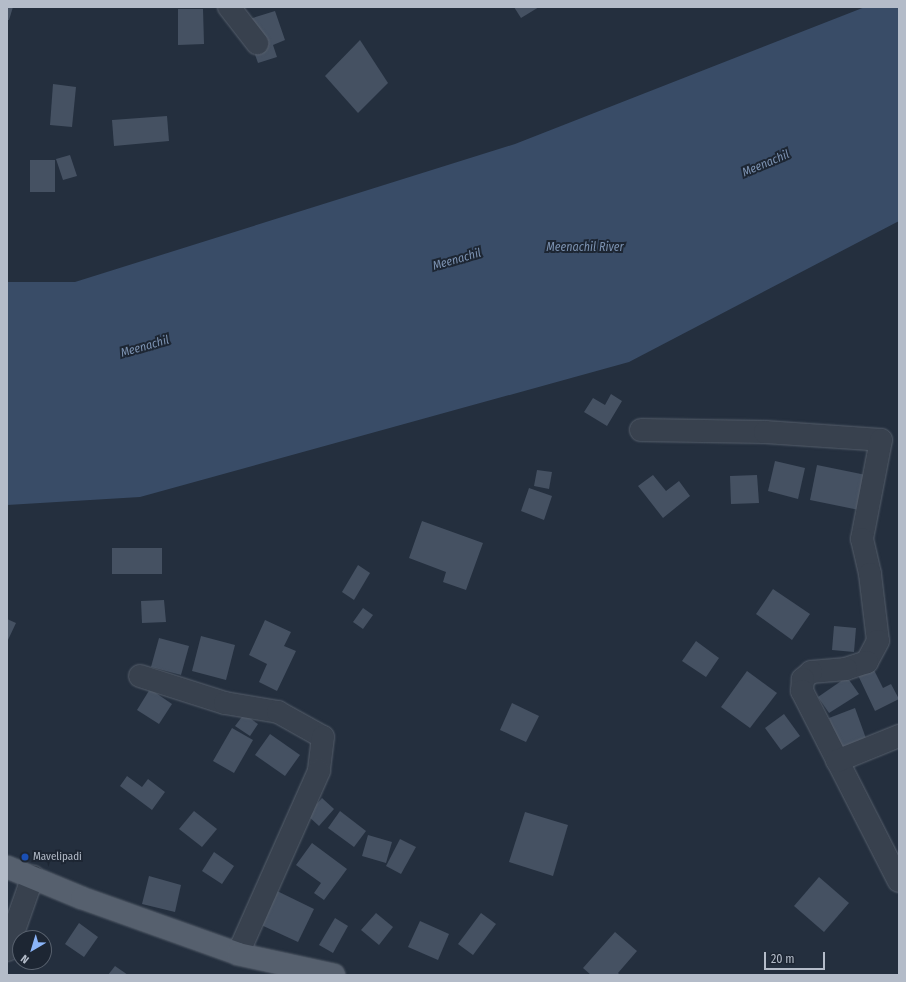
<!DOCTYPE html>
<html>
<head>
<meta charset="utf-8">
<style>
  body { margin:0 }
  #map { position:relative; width:906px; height:982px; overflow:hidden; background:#242f3e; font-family:"Fira Sans Condensed",sans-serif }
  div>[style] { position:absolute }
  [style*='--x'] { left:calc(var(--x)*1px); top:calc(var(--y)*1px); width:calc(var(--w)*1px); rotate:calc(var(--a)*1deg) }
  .water>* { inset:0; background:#394c67 }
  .building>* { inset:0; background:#455162 }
  .roads { filter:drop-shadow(0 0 1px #565f6c) drop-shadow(0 0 1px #565f6c) }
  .minor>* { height:22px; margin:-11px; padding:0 11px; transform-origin:11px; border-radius:11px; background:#38414e }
  .major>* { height:22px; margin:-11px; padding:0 11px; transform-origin:11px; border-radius:11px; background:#56606e }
  .dots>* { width:11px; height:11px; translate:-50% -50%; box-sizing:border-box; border:2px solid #1d2633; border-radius:50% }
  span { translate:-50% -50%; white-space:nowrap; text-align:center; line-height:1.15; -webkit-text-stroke:4px #1d2633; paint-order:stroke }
  .poi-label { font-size:11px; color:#b4bcc9 }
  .left { translate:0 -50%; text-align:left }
  .water-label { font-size:12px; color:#7c92b1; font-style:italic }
  .frame { position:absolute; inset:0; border:8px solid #b4bcc9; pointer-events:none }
  .north { position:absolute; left:12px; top:930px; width:40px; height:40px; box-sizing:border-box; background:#1d2633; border:1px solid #59626f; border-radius:50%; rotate:218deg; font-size:11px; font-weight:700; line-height:16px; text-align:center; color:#b4bcc9 }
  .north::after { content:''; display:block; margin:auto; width:14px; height:18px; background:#8ab4f8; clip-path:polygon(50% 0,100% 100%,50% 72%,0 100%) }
  .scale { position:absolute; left:764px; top:952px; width:61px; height:18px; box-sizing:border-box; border:2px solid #b4bcc9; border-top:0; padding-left:5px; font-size:12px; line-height:14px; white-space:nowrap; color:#b4bcc9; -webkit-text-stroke:3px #1d2633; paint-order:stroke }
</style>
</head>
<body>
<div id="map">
  <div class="water">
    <i style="clip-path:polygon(865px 7px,899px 7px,899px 221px,629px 362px,140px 497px,7px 505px,7px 282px,75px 282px,515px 144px)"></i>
  </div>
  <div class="building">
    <i style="clip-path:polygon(7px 7px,13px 7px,9px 20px,7px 20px)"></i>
    <i style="clip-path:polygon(514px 7px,539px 7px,521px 18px)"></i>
    <i style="clip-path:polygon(178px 9px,203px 9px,204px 44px,178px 45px)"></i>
    <i style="clip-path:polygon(275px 11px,285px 40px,273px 45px,277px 57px,258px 63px,243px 21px)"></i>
    <i style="clip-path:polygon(360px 40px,388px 83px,358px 113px,325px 76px)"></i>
    <i style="clip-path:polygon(53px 84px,76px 87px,72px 127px,50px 125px)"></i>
    <i style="clip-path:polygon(167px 116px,169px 141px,114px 146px,112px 120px)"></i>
    <i style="clip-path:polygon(70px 155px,77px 176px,63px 180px,56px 159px)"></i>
    <i style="clip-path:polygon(30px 160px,55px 160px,55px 192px,30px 192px)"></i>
    <i style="clip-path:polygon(611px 394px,622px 401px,607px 426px,584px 412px,593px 398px,605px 405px)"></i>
    <i style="clip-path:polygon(775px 461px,805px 468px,798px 499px,768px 491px)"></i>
    <i style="clip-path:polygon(817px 465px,866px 475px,859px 510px,810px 500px)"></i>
    <i style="clip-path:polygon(537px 470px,552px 472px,549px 489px,534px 486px)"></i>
    <i style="clip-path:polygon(653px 475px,666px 491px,679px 481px,690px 496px,663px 518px,638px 486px)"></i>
    <i style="clip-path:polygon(757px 475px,759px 503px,731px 504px,730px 476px)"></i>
    <i style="clip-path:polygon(529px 488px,552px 496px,544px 520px,521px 511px)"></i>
    <i style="clip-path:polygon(422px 521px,483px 543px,466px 590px,443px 582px,446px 572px,409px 558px)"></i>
    <i style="clip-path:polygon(112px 548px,162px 548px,162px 574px,112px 574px)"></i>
    <i style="clip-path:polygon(358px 565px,370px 573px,354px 600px,342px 592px)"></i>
    <i style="clip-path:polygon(773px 589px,810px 614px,792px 640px,756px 614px)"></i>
    <i style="clip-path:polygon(164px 600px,166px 622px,142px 623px,141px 601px)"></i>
    <i style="clip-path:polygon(363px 608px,373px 615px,363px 629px,353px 622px)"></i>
    <i style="clip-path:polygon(7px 619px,16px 623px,7px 642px)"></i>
    <i style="clip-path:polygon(265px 620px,291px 632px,284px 646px,296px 651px,277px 691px,259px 682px,267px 664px,249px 655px)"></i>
    <i style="clip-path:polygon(834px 626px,856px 628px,854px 652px,832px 650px)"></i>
    <i style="clip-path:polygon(201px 636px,235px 645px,226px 680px,192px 671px)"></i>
    <i style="clip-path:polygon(159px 638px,189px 646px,181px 675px,151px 667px)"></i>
    <i style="clip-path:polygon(696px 641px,719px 658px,706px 677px,682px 661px)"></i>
    <i style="clip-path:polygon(871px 664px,883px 688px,891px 684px,899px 699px,875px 711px,856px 671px)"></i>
    <i style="clip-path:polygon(747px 671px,777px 693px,750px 728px,721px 707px)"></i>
    <i style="clip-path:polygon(847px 677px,859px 694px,829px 713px,818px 697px)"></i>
    <i style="clip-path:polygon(150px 689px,172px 704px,159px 724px,137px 710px)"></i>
    <i style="clip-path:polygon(512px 703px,539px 716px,526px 742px,500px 730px)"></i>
    <i style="clip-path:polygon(855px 708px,868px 744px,842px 753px,829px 718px)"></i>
    <i style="clip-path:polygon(244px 714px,258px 724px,250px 736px,235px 726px)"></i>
    <i style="clip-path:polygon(784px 714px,800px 736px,781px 750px,765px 728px)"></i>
    <i style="clip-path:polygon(232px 728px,253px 740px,234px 773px,213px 761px)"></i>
    <i style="clip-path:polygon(270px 734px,300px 755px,285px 776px,255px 755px)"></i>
    <i style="clip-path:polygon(127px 776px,142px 787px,148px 779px,165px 792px,152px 810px,120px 786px)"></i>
    <i style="clip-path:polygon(322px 798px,334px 809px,319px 826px,307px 815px)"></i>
    <i style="clip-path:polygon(194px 811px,217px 829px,202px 847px,179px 829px)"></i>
    <i style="clip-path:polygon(340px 811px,366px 831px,354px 847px,328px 828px)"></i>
    <i style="clip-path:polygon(525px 812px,568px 825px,553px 876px,509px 862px)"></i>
    <i style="clip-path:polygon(368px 835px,392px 842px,386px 863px,362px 856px)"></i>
    <i style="clip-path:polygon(400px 839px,416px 847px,401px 874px,386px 866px)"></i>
    <i style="clip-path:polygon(312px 843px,347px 869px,324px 900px,314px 893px,321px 883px,296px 865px)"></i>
    <i style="clip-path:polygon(214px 852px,234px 866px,222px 884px,202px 871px)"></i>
    <i style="clip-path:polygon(149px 876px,181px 885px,175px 912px,142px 904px)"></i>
    <i style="clip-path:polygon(819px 877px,849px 903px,824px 932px,794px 906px)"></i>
    <i style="clip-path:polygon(275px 890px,314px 909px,298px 942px,259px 924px)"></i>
    <i style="clip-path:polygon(376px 913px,393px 927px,379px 945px,361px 930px)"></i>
    <i style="clip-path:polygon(481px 913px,496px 924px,473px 955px,458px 944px)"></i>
    <i style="clip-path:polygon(335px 918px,348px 926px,333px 953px,319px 945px)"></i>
    <i style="clip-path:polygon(420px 921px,449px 934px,438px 960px,408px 947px)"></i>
    <i style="clip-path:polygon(79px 923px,98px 937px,84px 957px,65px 944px)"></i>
    <i style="clip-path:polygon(615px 932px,637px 951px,618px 973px,620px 975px,591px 975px,583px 968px)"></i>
    <i style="clip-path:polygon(115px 966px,128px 975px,108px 975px)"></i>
  </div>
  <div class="roads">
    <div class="minor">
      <i style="--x:229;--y:7;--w:46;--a:52.1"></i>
      <i style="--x:641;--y:430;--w:124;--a:0.9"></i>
      <i style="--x:765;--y:432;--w:116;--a:3.9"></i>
      <i style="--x:881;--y:440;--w:101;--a:100.9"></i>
      <i style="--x:862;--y:539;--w:36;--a:77"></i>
      <i style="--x:870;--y:574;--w:67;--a:83.2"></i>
      <i style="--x:878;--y:641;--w:24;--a:118"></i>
      <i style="--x:867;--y:662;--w:22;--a:162"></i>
      <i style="--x:846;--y:669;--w:35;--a:175"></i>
      <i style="--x:811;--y:672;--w:11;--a:139"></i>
      <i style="--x:803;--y:679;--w:12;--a:95"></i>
      <i style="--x:802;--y:691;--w:213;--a:63"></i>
      <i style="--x:140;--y:676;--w:89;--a:17.6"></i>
      <i style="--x:225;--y:703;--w:54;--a:9.6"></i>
      <i style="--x:278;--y:712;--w:51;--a:29.1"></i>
      <i style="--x:323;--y:737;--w:34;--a:97"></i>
      <i style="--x:319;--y:771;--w:200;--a:113.9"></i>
      <i style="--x:837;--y:761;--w:67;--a:-22"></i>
      <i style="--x:7;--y:950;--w:78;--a:-70.6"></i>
    </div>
    <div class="major">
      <i style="--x:7;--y:867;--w:81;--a:22.5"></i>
      <i style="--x:82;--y:898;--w:166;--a:19.7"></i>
      <i style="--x:238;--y:954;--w:98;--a:12.3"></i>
    </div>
  </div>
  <div class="dots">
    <i style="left:25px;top:857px;background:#1a4fb4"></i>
  </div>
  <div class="poi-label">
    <span class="left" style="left:33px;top:857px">Mavelipadi</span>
  </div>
  <div class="water-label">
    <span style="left:766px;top:164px;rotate:-23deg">Meenachil</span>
    <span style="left:585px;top:248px">Meenachil River</span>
    <span style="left:457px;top:260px;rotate:-16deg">Meenachil</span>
    <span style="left:145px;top:347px;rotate:-16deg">Meenachil</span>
  </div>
  <div class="frame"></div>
  <div class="north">N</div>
  <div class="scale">20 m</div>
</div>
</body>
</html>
